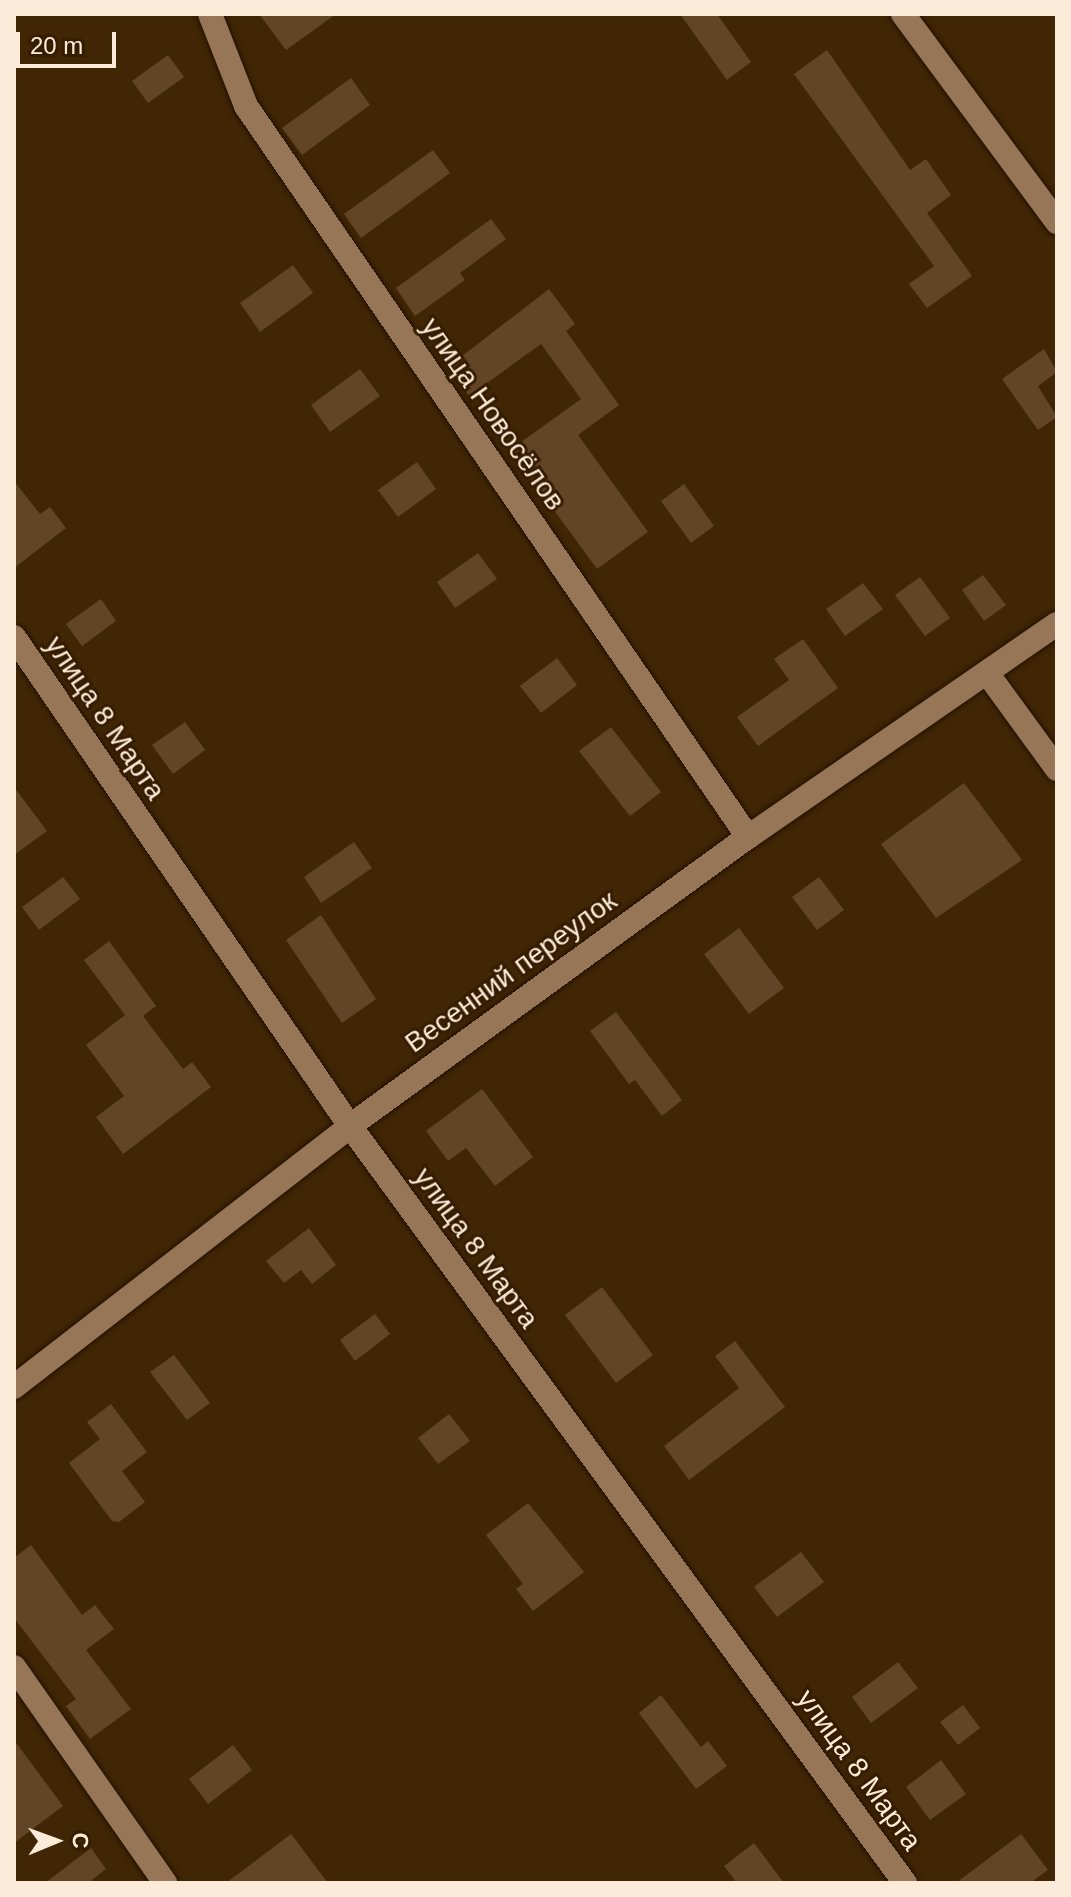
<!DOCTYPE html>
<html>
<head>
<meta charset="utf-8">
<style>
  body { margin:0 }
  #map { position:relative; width:1071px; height:1897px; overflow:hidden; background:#402605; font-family:Arial,sans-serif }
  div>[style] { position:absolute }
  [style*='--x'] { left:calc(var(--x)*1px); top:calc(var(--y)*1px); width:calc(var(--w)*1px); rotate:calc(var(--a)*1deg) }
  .building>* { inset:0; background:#624526 }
  .roads { filter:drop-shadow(0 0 2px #231000) drop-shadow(0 0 2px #231000) }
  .minor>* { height:24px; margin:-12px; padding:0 12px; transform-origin:12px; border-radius:12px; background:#967656 }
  span { translate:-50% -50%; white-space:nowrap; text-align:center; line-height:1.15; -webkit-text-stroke:6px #361c00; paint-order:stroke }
  .street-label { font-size:28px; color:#fdebda }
  .frame { position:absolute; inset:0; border:16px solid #fdebda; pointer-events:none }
  .north { position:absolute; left:16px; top:1801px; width:80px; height:80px; -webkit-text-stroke:6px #361c00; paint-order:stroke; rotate:89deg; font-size:22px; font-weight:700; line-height:32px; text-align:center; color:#fdebda }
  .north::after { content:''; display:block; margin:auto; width:28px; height:36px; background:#fdebda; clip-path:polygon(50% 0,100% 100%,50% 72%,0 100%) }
  .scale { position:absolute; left:16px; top:32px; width:100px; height:36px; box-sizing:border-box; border:4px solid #fdebda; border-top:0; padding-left:10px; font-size:24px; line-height:28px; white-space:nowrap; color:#fdebda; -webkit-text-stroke:6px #361c00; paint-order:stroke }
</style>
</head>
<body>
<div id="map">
  <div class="building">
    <i style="clip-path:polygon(259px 14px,336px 14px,286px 50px)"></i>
    <i style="clip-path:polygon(680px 14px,717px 14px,751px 62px,727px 80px)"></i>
    <i style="clip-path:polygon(827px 50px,910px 170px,926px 159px,951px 195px,927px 213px,972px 276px,927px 308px,909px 284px,934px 266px,794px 74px)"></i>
    <i style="clip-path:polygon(168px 55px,184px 77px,148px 103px,132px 81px)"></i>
    <i style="clip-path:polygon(351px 78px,370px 105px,302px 155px,282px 128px)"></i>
    <i style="clip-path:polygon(433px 150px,450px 173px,361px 238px,344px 214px)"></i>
    <i style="clip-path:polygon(491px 219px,506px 239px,460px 273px,465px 280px,415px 316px,396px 288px)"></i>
    <i style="clip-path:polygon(293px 265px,313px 293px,260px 332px,240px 303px)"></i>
    <i style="clip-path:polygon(549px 289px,575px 324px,566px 331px,619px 405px,578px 435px,648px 532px,597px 569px,510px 450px,581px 399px,541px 344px,469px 396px,448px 367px)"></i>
    <i style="clip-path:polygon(1044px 349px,1057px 372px,1038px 386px,1057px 417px,1038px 430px,1002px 379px)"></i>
    <i style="clip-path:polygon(360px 369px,380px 396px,330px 432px,311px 405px)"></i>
    <i style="clip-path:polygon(417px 462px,436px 489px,398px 517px,378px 490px)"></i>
    <i style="clip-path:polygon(14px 481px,40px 514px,50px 507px,66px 528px,14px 568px)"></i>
    <i style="clip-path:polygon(684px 484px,714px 526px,691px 543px,661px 501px)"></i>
    <i style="clip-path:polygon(478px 553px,497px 579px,455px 608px,437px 582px)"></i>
    <i style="clip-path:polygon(983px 575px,1006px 605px,984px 621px,962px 590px)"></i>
    <i style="clip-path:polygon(920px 577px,950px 618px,925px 636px,895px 595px)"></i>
    <i style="clip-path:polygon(863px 583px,883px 609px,845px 636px,826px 609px)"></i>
    <i style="clip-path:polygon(101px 599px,116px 621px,82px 646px,66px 624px)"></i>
    <i style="clip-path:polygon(803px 639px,838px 688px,758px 746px,737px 717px,789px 680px,774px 659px)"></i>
    <i style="clip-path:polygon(557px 658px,577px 685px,541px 713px,520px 686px)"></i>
    <i style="clip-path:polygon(185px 722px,205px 750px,173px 774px,152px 745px)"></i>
    <i style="clip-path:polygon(611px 727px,661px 792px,630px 816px,579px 751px)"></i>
    <i style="clip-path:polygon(964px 783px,1022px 860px,936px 918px,881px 844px)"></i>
    <i style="clip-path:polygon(14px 787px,47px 831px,14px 855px)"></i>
    <i style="clip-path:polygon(354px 842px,372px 868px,321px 903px,304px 877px)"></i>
    <i style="clip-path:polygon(63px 877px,80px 899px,39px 930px,22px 907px)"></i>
    <i style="clip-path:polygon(819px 877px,844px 910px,817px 930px,792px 897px)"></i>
    <i style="clip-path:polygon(321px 915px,376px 999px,342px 1023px,286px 940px)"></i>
    <i style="clip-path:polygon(739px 928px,784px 988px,749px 1014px,704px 954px)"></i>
    <i style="clip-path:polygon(109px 941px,156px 1006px,143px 1016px,183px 1069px,192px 1062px,211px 1087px,123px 1154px,96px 1117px,124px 1096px,86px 1045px,125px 1015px,84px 960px)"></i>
    <i style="clip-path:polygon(616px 1012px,682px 1100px,662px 1116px,635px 1080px,629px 1084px,590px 1031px)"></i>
    <i style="clip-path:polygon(482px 1089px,533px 1157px,495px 1186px,466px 1148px,448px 1161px,426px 1131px)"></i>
    <i style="clip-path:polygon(309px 1228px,336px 1265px,312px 1284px,301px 1270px,284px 1283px,266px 1261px)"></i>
    <i style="clip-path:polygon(602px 1287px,653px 1355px,616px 1383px,565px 1315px)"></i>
    <i style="clip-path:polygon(375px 1314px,390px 1334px,355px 1361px,340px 1340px)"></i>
    <i style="clip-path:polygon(735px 1341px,785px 1407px,689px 1480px,664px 1446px,739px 1388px,715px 1356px)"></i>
    <i style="clip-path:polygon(174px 1355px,210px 1403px,187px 1420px,150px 1372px)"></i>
    <i style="clip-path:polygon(111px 1404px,147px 1452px,122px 1471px,145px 1502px,119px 1522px,112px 1521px,69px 1463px,100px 1439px,87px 1422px)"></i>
    <i style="clip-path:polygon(449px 1414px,470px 1441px,438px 1464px,418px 1438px)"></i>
    <i style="clip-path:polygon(528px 1503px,584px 1572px,533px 1611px,516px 1589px,523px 1584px,486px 1535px)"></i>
    <i style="clip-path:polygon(31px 1545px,82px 1615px,95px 1605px,114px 1629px,86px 1650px,131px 1709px,90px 1739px,66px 1706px,76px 1699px,14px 1618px,14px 1558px)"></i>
    <i style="clip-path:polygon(801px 1552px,824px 1582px,777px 1617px,754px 1587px)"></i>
    <i style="clip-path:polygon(898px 1662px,918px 1688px,871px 1723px,852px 1697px)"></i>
    <i style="clip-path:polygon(661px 1695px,701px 1747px,708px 1741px,727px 1766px,696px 1789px,639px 1713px)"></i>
    <i style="clip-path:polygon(963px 1705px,980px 1728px,958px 1745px,940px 1722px)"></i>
    <i style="clip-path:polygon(14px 1740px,63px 1806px,14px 1843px)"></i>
    <i style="clip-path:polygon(233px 1745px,252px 1770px,208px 1804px,189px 1779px)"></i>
    <i style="clip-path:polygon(941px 1760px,966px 1794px,930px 1820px,906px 1787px)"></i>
    <i style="clip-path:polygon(291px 1834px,328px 1883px,226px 1883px)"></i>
    <i style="clip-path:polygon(1021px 1834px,1048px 1870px,1030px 1883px,956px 1883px)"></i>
    <i style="clip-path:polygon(754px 1843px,784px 1883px,737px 1883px,724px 1866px)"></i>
    <i style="clip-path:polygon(91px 1848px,106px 1869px,88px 1883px,45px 1883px)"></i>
  </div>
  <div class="roads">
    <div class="minor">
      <i style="--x:210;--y:14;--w:99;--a:68.6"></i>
      <i style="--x:246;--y:106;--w:887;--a:55.52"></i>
      <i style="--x:903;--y:14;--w:259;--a:53.5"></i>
      <i style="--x:14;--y:637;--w:593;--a:55.51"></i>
      <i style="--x:350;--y:1126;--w:939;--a:53.75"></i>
      <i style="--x:987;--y:673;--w:119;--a:53.9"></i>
      <i style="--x:14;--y:1387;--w:425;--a:-37.8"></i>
      <i style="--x:350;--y:1126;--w:492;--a:-36"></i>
      <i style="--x:748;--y:837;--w:375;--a:-34.6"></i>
      <i style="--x:14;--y:1667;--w:264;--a:55"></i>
    </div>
  </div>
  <div class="street-label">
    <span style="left:493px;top:414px;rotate:55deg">улица Новосёлов</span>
    <span style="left:105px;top:718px;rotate:56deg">улица 8 Марта</span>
    <span style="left:511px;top:972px;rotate:-36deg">Весенний переулок</span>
    <span style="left:476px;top:1248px;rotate:54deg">улица 8 Марта</span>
    <span style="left:859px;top:1770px;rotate:54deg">улица 8 Марта</span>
  </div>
  <div class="frame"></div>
  <div class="north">С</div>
  <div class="scale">20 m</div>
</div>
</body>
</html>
